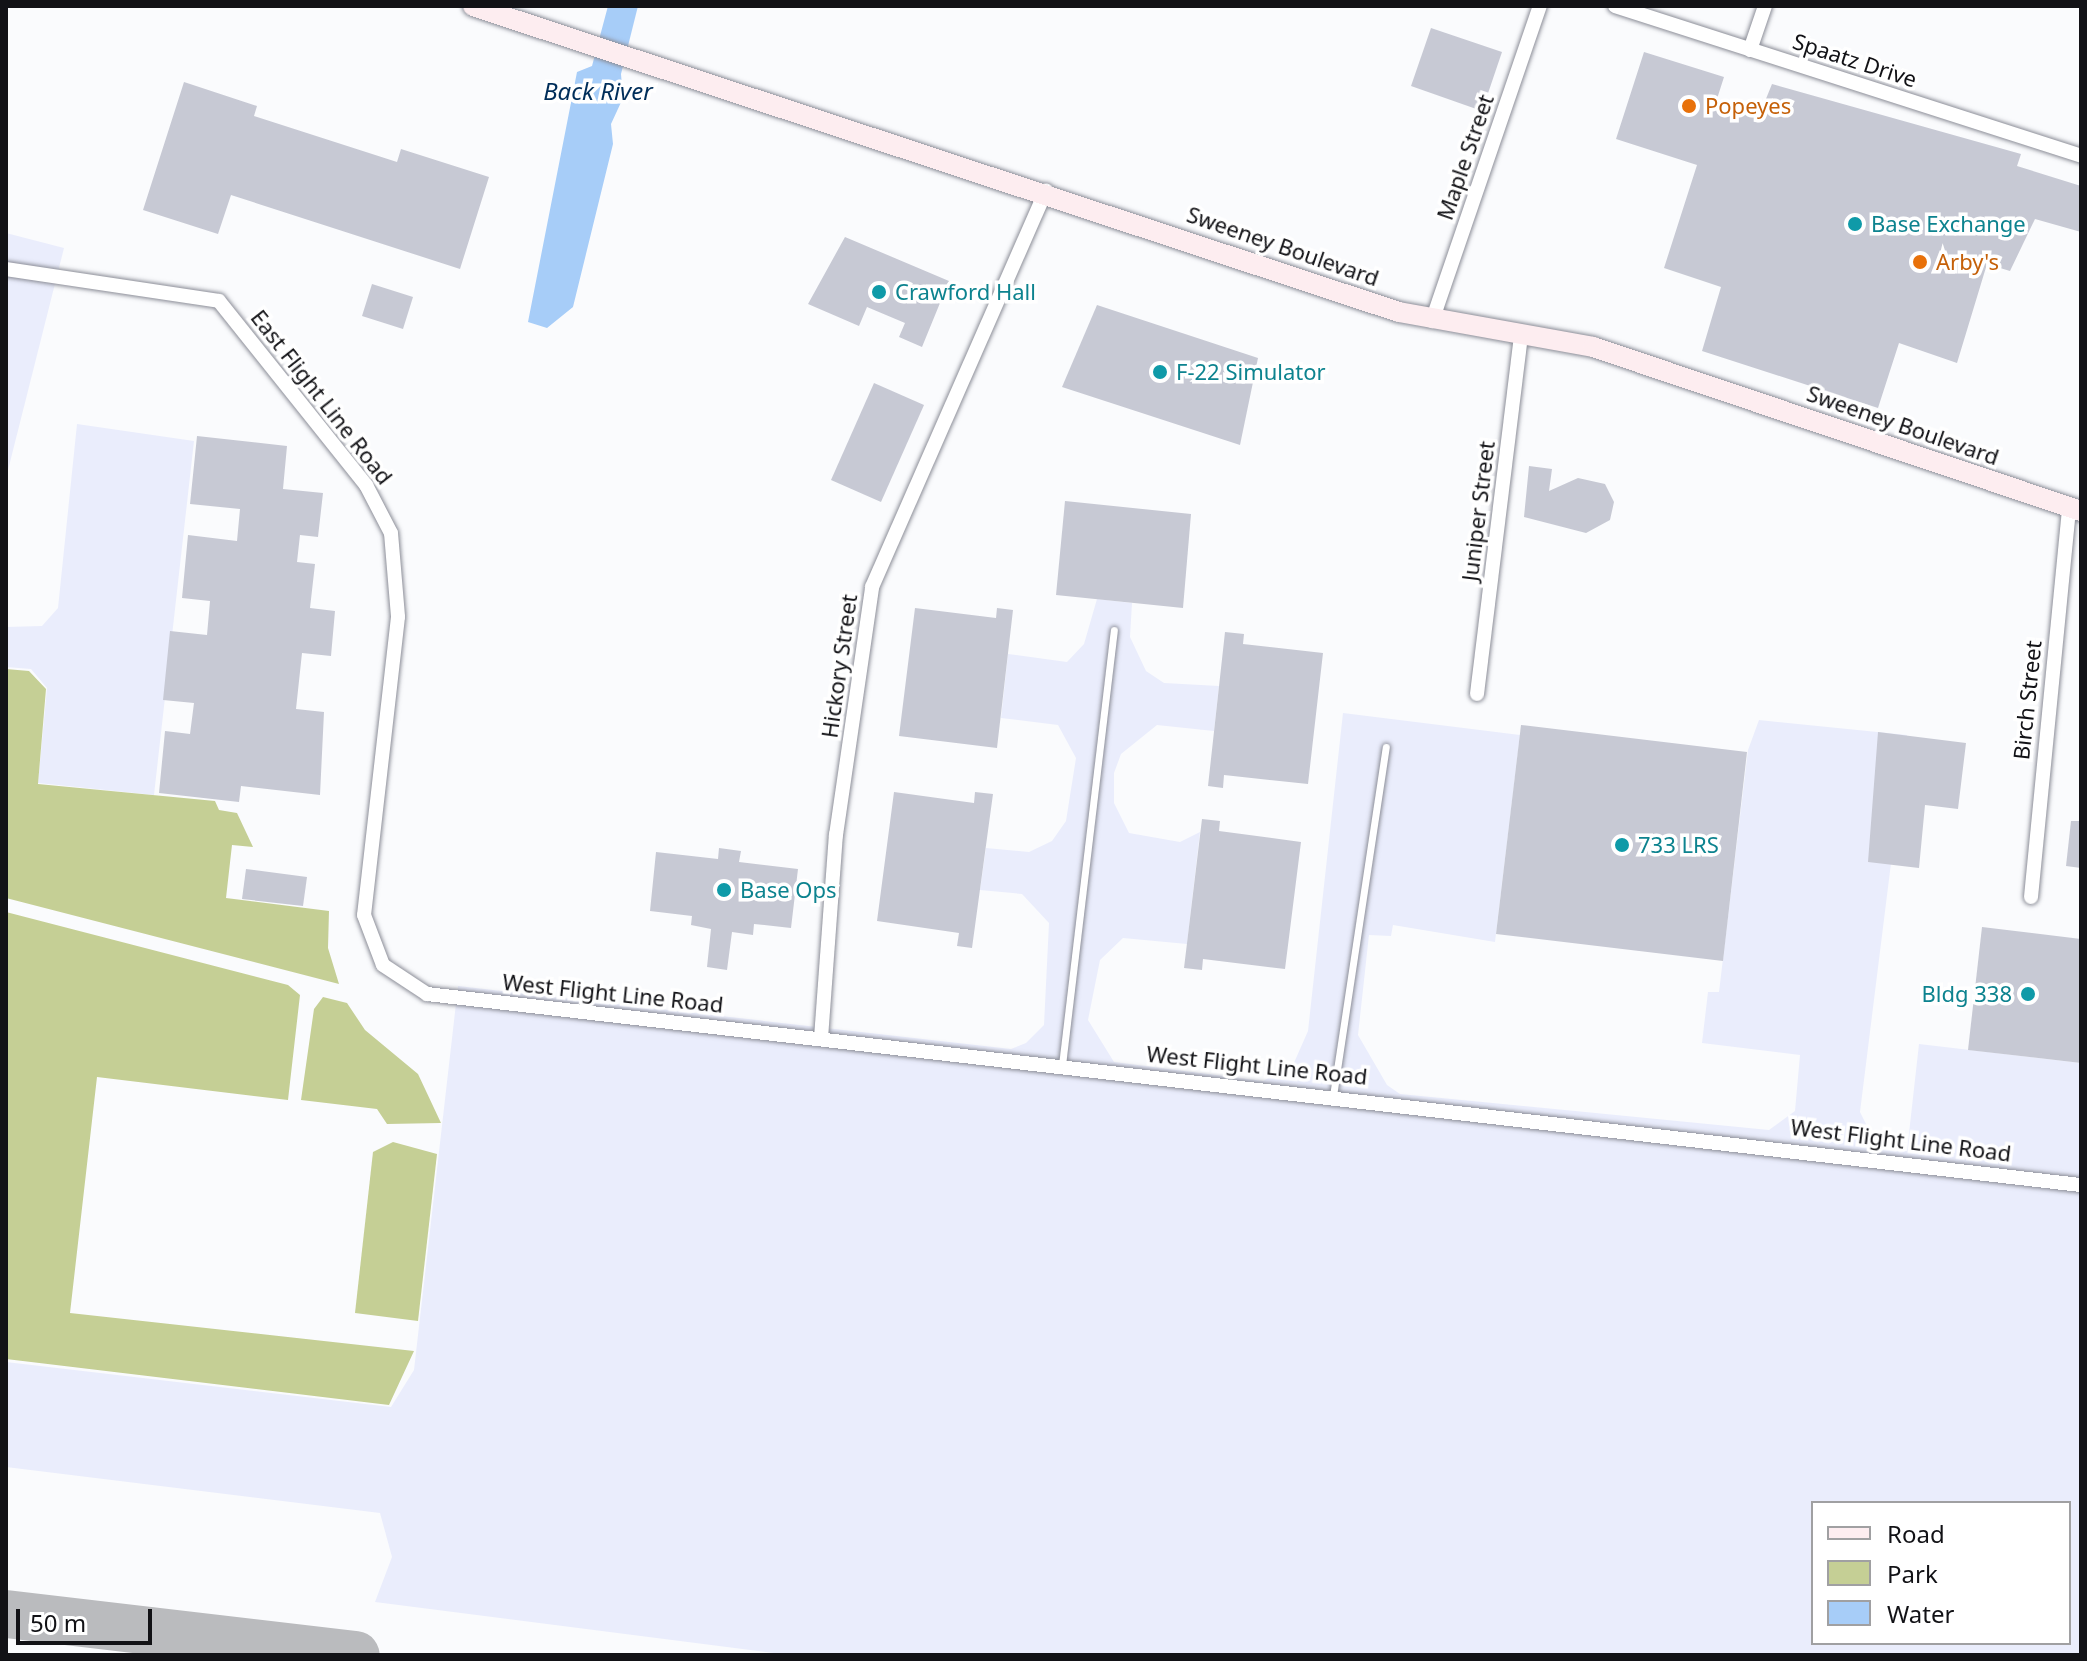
<!DOCTYPE html>
<html>
<head>
<meta charset="utf-8">
<style>
  body { margin:0 }
  #map { position:relative; width:2087px; height:1661px; overflow:hidden; background:#fafbfd; font-family:"Noto Sans",sans-serif }
  div>[style] { position:absolute }
  [style*='--x'] { left:calc(var(--x)*1px); top:calc(var(--y)*1px); width:calc(var(--w)*1px); rotate:calc(var(--a)*1deg) }
  .built>* { inset:0; background:#eaedfc }
  .green>* { inset:0; background:#c5cf95 }
  .water>* { inset:0; background:#a7cdf8 }
  .taxiway>* { height:48px; margin:-24px; padding:0 24px; transform-origin:24px; border-radius:24px; background:#babbbe }
  .building>* { inset:0; background:#c7c9d4 }
  .roads { filter:drop-shadow(0 0 2px #8c8e98) drop-shadow(0 0 2px #8c8e98) }
  .service>* { height:7px; margin:-3.5px; padding:0 3.5px; transform-origin:3.5px; border-radius:3.5px; background:#fff }
  .minor>* { height:14px; margin:-7px; padding:0 7px; transform-origin:7px; border-radius:7px; background:#fff }
  .secondary>* { height:20px; margin:-10px; padding:0 10px; transform-origin:10px; border-radius:10px; background:#fdedf0 }
  .dots>* { width:22px; height:22px; translate:-50% -50%; box-sizing:border-box; border:4px solid #fff; border-radius:50% }
  span { translate:-50% -50%; white-space:nowrap; text-align:center; line-height:1.15; -webkit-text-stroke:7px #fff; paint-order:stroke }
  .street-label { font-size:22px; color:#121216 }
  .food-label { font-size:22px; color:#c56008 }
  .left { translate:0 -50%; text-align:left }
  .culture-label { font-size:22px; color:#0d838f }
  .right { translate:-100% -50%; text-align:right }
  .water-label { font-size:24px; color:#002e5a; font-style:italic }
  .frame { position:absolute; inset:0; border:8px solid #121216; pointer-events:none }
  .legend { position:absolute; left:1811px; top:1501px; width:260px; height:144px; box-sizing:border-box; background:#fff; border:2px solid #a0a0a2; margin:0; padding:10px 14px; list-style:none; font-size:24px; color:#121216 }
  .legend li { display:flex; align-items:center; gap:16px; height:40px }
  .legend b { width:40px; border:2px solid #a0a0a2 }
  .scale { position:absolute; left:16px; top:1609px; width:136px; height:36px; box-sizing:border-box; border:4px solid #121216; border-top:0; padding-left:10px; font-size:24px; line-height:28px; white-space:nowrap; color:#121216; -webkit-text-stroke:6px #fff; paint-order:stroke }
</style>
</head>
<body>
<div id="map">
  <div class="built">
    <i style="clip-path:polygon(6px 233px,64px 248px,6px 478px)"></i>
    <i style="clip-path:polygon(77px 424px,194px 441px,154px 795px,38px 783px,47px 688px,31px 669px,6px 667px,6px 627px,42px 626px,58px 608px)"></i>
    <i style="clip-path:polygon(evenodd,1097px 599px,1132px 603px,1130px 637px,1146px 671px,1164px 683px,1219px 686px,1214px 731px,1157px 725px,1121px 754px,1114px 773px,1114px 803px,1129px 833px,1180px 842px,1200px 832px,1187px 944px,1123px 938px,1100px 960px,1088px 1020px,1114px 1062px,1263px 1081px,1293px 1065px,1308px 1031px,1343px 713px,1520px 735px,1495px 942px,1393px 925px,1391px 936px,1369px 935px,1358px 1035px,1387px 1085px,1400px 1094px,1769px 1130px,1795px 1111px,1800px 1055px,1702px 1043px,1708px 992px,1719px 992px,1748px 750px,1759px 720px,1907px 735px,1860px 1112px,1875px 1142px,1907px 1151px,1919px 1044px,2081px 1063px,2081px 1655px,789px 1655px,375px 1602px,392px 1557px,380px 1513px,6px 1467px,6px 1362px,391px 1407px,414px 1370px,458px 986px,1011px 1049px,1026px 1043px,1044px 1025px,1049px 923px,1022px 894px,980px 890px,986px 848px,1029px 852px,1052px 841px,1066px 821px,1076px 758px,1058px 725px,1001px 718px,1008px 654px,1067px 662px,1084px 644px,1097px 599px,1813px 1503px,2069px 1503px,2069px 1643px,1813px 1643px,1813px 1503px)"></i>
  </div>
  <div class="green">
    <i style="clip-path:polygon(6px 669px,29px 671px,46px 689px,38px 784px,215px 801px,219px 810px,237px 813px,253px 847px,232px 845px,226px 898px,329px 911px,328px 948px,339px 984px,6px 898px)"></i>
    <i style="clip-path:polygon(6px 912px,288px 985px,300px 995px,288px 1100px,97px 1077px,70px 1313px,414px 1351px,389px 1405px,6px 1359px)"></i>
    <i style="clip-path:polygon(323px 997px,347px 1003px,365px 1030px,418px 1074px,441px 1123px,387px 1124px,377px 1109px,301px 1100px,314px 1009px)"></i>
    <i style="clip-path:polygon(393px 1142px,437px 1154px,418px 1321px,355px 1313px,373px 1152px)"></i>
  </div>
  <div class="water">
    <i style="clip-path:polygon(608px 6px,638px 6px,621px 74px,623px 98px,611px 124px,613px 144px,573px 307px,547px 328px,528px 322px,577px 72px,592px 66px)"></i>
  </div>
  <div class="taxiway">
    <i style="--x:6;--y:1614;--w:352;--a:6.7"></i>
  </div>
  <div class="building">
    <i style="clip-path:polygon(1431px 28px,1502px 52px,1482px 111px,1411px 86px)"></i>
    <i style="clip-path:polygon(1644px 52px,1724px 77px,1716px 102px,1759px 116px,1772px 84px,2021px 154px,2017px 166px,2081px 186px,2081px 232px,2035px 219px,2010px 271px,1987px 264px,1957px 363px,1899px 343px,1878px 408px,1702px 351px,1721px 287px,1664px 268px,1697px 165px,1616px 139px)"></i>
    <i style="clip-path:polygon(184px 82px,257px 106px,254px 116px,397px 162px,401px 149px,489px 177px,460px 269px,231px 195px,218px 234px,143px 210px)"></i>
    <i style="clip-path:polygon(845px 237px,949px 281px,922px 347px,899px 337px,905px 323px,867px 307px,859px 326px,808px 304px)"></i>
    <i style="clip-path:polygon(372px 284px,413px 297px,403px 329px,362px 316px)"></i>
    <i style="clip-path:polygon(1097px 305px,1258px 358px,1240px 445px,1062px 387px)"></i>
    <i style="clip-path:polygon(874px 383px,924px 405px,881px 502px,831px 480px)"></i>
    <i style="clip-path:polygon(197px 436px,287px 446px,283px 489px,323px 493px,318px 537px,300px 535px,297px 562px,315px 564px,310px 608px,335px 611px,331px 656px,302px 653px,296px 709px,324px 712px,320px 795px,241px 786px,239px 802px,159px 793px,165px 731px,190px 734px,194px 703px,163px 700px,170px 631px,207px 635px,210px 601px,182px 598px,188px 535px,237px 541px,240px 509px,190px 504px)"></i>
    <i style="clip-path:polygon(1529px 466px,1552px 469px,1549px 491px,1578px 478px,1605px 484px,1614px 502px,1610px 520px,1586px 533px,1524px 517px)"></i>
    <i style="clip-path:polygon(1065px 501px,1191px 514px,1183px 608px,1056px 595px)"></i>
    <i style="clip-path:polygon(915px 608px,996px 618px,997px 608px,1013px 610px,997px 748px,899px 736px)"></i>
    <i style="clip-path:polygon(1225px 632px,1244px 634px,1243px 644px,1323px 653px,1308px 784px,1224px 775px,1223px 788px,1208px 786px)"></i>
    <i style="clip-path:polygon(1521px 725px,1747px 752px,1723px 961px,1496px 934px)"></i>
    <i style="clip-path:polygon(1878px 732px,1966px 743px,1958px 809px,1925px 805px,1919px 868px,1868px 862px)"></i>
    <i style="clip-path:polygon(894px 792px,974px 803px,975px 792px,993px 794px,972px 948px,957px 946px,959px 933px,877px 921px)"></i>
    <i style="clip-path:polygon(1202px 819px,1220px 821px,1219px 831px,1301px 842px,1285px 969px,1203px 959px,1202px 970px,1184px 968px)"></i>
    <i style="clip-path:polygon(2071px 821px,2081px 821px,2081px 868px,2066px 866px)"></i>
    <i style="clip-path:polygon(719px 848px,741px 851px,739px 862px,798px 869px,791px 928px,754px 924px,753px 935px,732px 932px,727px 970px,707px 967px,711px 929px,691px 925px,692px 916px,650px 911px,656px 852px,718px 859px)"></i>
    <i style="clip-path:polygon(246px 869px,307px 877px,303px 906px,242px 899px)"></i>
    <i style="clip-path:polygon(1982px 927px,2081px 939px,2081px 1063px,1968px 1050px)"></i>
  </div>
  <div class="roads">
    <div class="service">
      <i style="--x:1062;--y:1065;--w:438;--a:-83.2"></i>
      <i style="--x:1333;--y:1096;--w:353;--a:-81.4"></i>
    </div>
    <div class="minor">
      <i style="--x:1615;--y:6;--w:490;--a:17.8"></i>
      <i style="--x:1750;--y:50;--w:46;--a:-71.2"></i>
      <i style="--x:6;--y:269;--w:215;--a:8.5"></i>
      <i style="--x:219;--y:301;--w:236;--a:51.4"></i>
      <i style="--x:366;--y:485;--w:54;--a:62.5"></i>
      <i style="--x:391;--y:533;--w:84;--a:85.2"></i>
      <i style="--x:398;--y:617;--w:300;--a:96.5"></i>
      <i style="--x:364;--y:915;--w:53;--a:69.2"></i>
      <i style="--x:383;--y:965;--w:53;--a:33.4"></i>
      <i style="--x:427;--y:994;--w:1665;--a:6.59"></i>
      <i style="--x:1432;--y:321;--w:333;--a:-71.1"></i>
      <i style="--x:1477;--y:694;--w:363;--a:-83"></i>
      <i style="--x:2031;--y:897;--w:393;--a:-84.4"></i>
      <i style="--x:821;--y:1038;--w:204;--a:-85.8"></i>
      <i style="--x:836;--y:835;--w:251;--a:-81.7"></i>
      <i style="--x:872;--y:587;--w:433;--a:-66.3"></i>
    </div>
    <div class="secondary">
      <i style="--x:473;--y:6;--w:975;--a:18.29"></i>
      <i style="--x:1399;--y:312;--w:197;--a:10.2"></i>
      <i style="--x:1593;--y:347;--w:515;--a:18.58"></i>
    </div>
  </div>
  <div class="dots">
    <i style="left:1689px;top:106px;background:#e8710a"></i>
    <i style="left:1855px;top:224px;background:#0f9aa8"></i>
    <i style="left:1920px;top:262px;background:#e8710a"></i>
    <i style="left:879px;top:292px;background:#0f9aa8"></i>
    <i style="left:1160px;top:372px;background:#0f9aa8"></i>
    <i style="left:1622px;top:845px;background:#0f9aa8"></i>
    <i style="left:724px;top:890px;background:#0f9aa8"></i>
    <i style="left:2028px;top:994px;background:#0f9aa8"></i>
  </div>
  <div class="street-label">
    <span style="left:1855px;top:60px;rotate:18deg">Spaatz Drive</span>
    <span style="left:1465px;top:157px;rotate:-71deg">Maple Street</span>
    <span style="left:1283px;top:246px;rotate:19deg">Sweeney Boulevard</span>
    <span style="left:322px;top:397px;rotate:52deg">East Flight Line Road</span>
    <span style="left:1903px;top:425px;rotate:19deg">Sweeney Boulevard</span>
    <span style="left:1478px;top:511px;rotate:-83deg">Juniper Street</span>
    <span style="left:839px;top:666px;rotate:-82deg">Hickory Street</span>
    <span style="left:2027px;top:700px;rotate:-84deg">Birch Street</span>
    <span style="left:613px;top:993px;rotate:6deg">West Flight Line Road</span>
    <span style="left:1257px;top:1065px;rotate:6deg">West Flight Line Road</span>
    <span style="left:1901px;top:1140px;rotate:7deg">West Flight Line Road</span>
  </div>
  <div class="food-label">
    <span class="left" style="left:1705px;top:106px">Popeyes</span>
    <span class="left" style="left:1936px;top:262px">Arby's</span>
  </div>
  <div class="culture-label">
    <span class="left" style="left:1871px;top:224px">Base Exchange</span>
    <span class="left" style="left:895px;top:292px">Crawford Hall</span>
    <span class="left" style="left:1176px;top:372px">F-22 Simulator</span>
    <span class="left" style="left:1638px;top:845px">733 LRS</span>
    <span class="left" style="left:740px;top:890px">Base Ops</span>
    <span class="right" style="left:2012px;top:994px">Bldg 338</span>
  </div>
  <div class="water-label">
    <span style="left:598px;top:91px">Back River</span>
  </div>
  <div class="frame"></div>
  <ul class="legend">
  <li><b style="height:10px;background:#fdedf0"></b>Road</li>
  <li><b style="height:22px;background:#c5cf95"></b>Park</li>
  <li><b style="height:22px;background:#a7cdf8"></b>Water</li>
  </ul>
  <div class="scale">50 m</div>
</div>
</body>
</html>
